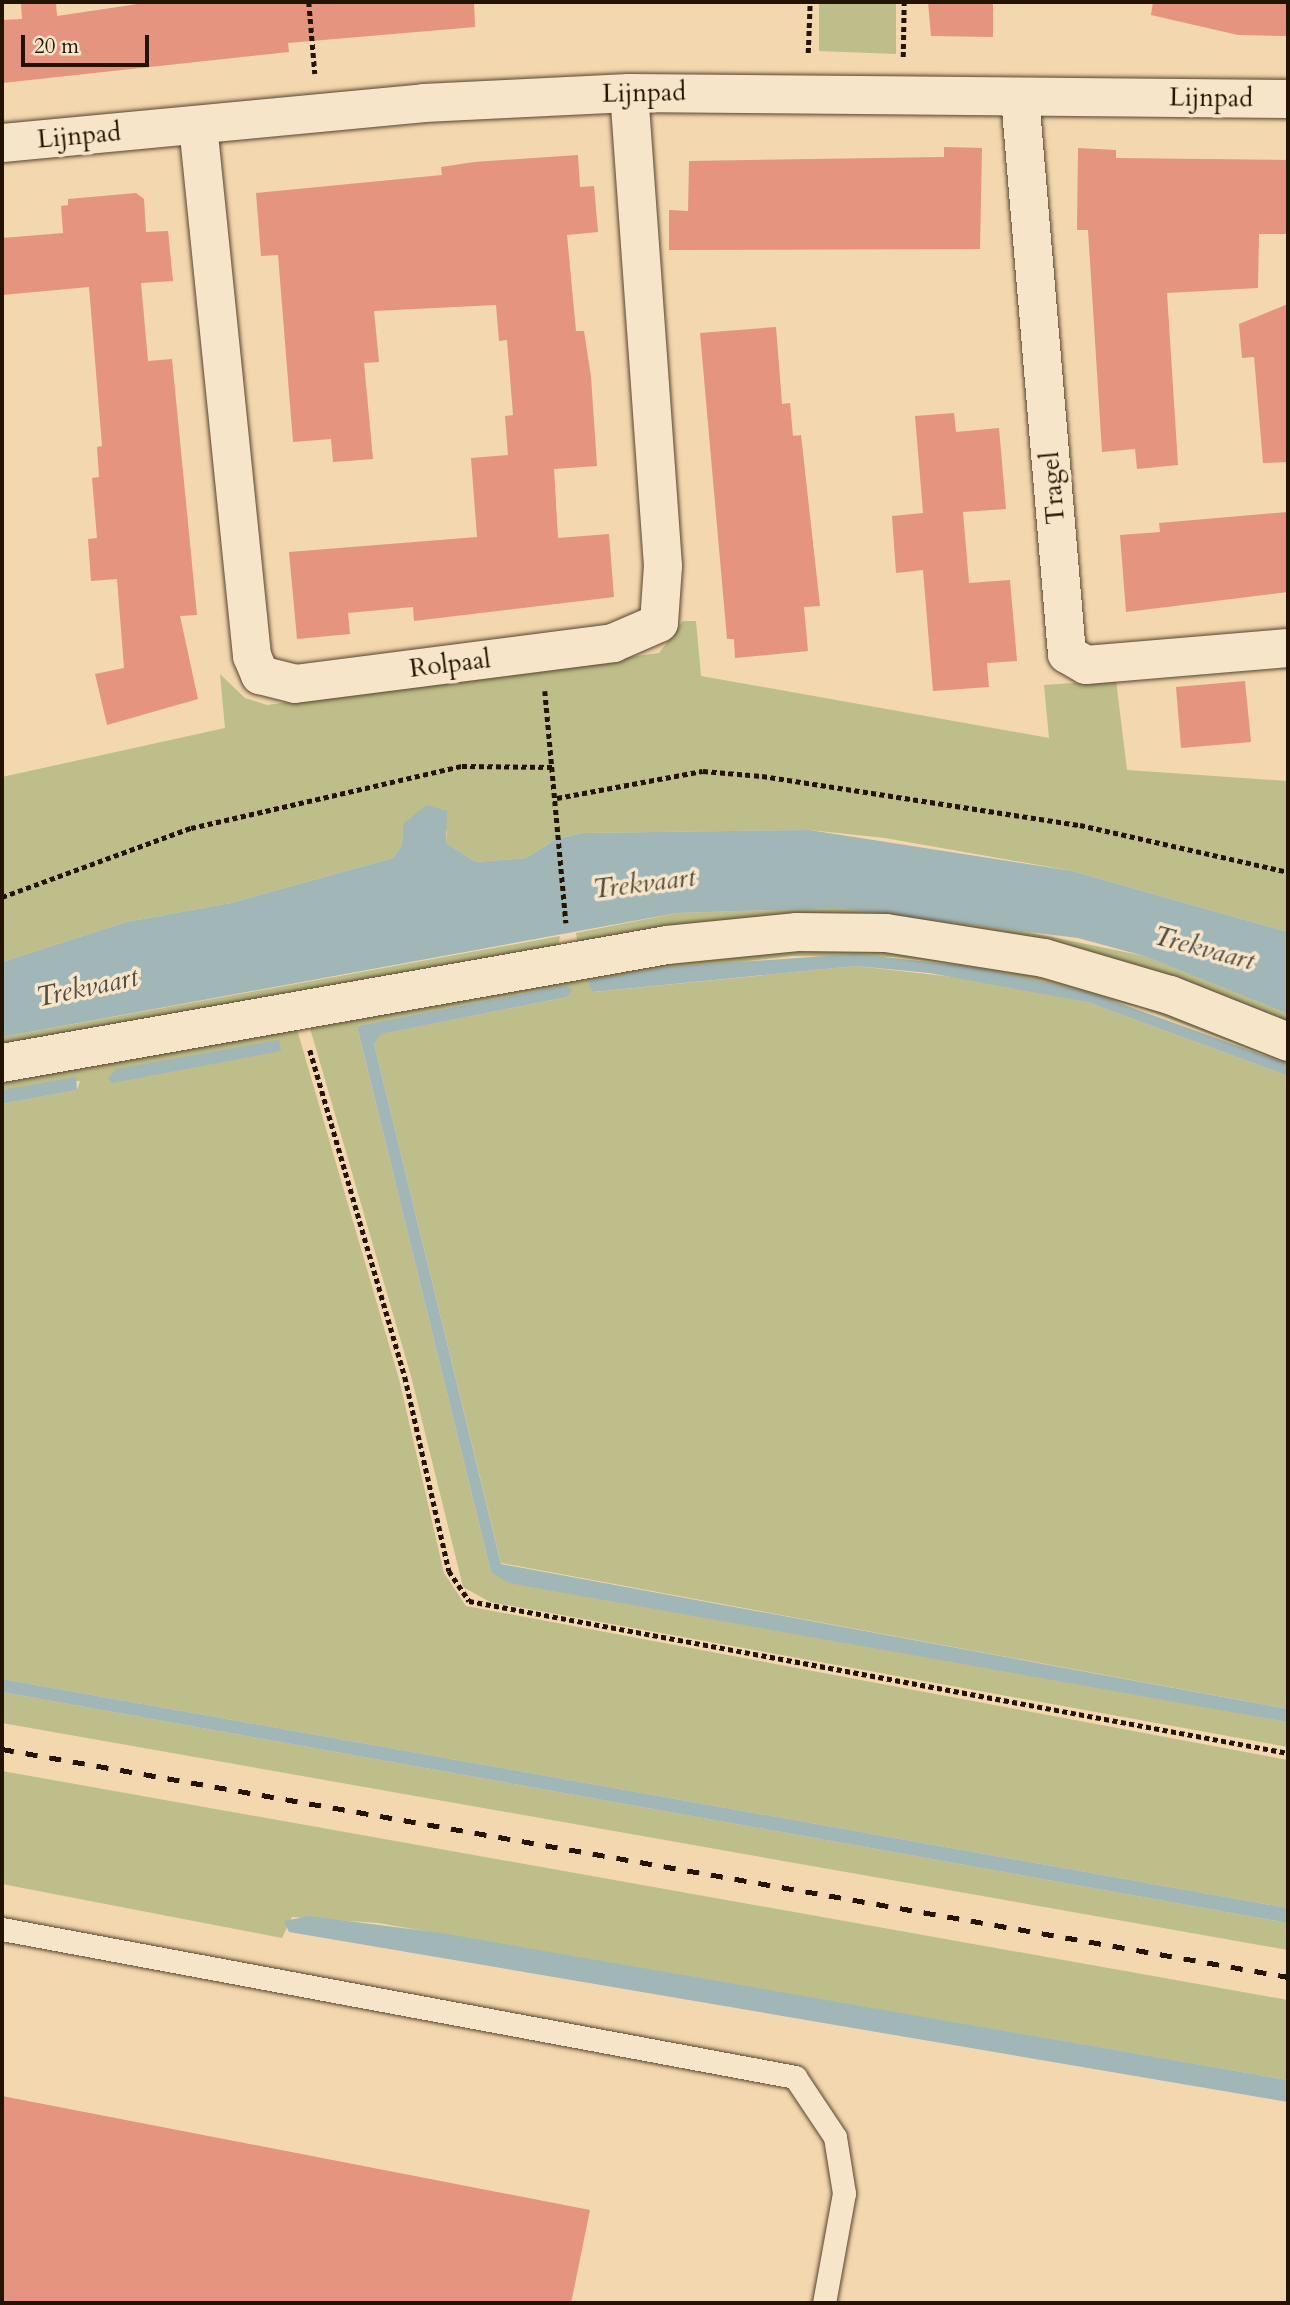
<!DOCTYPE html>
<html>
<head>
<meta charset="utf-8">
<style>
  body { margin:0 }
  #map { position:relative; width:1290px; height:2305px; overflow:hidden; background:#f3d7ae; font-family:Cardo,serif }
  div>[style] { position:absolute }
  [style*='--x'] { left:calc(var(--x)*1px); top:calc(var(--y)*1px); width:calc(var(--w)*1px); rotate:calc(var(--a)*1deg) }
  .green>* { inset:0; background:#bdbe89 }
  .water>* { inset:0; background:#a1b6b7 }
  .building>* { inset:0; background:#e4947f }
  .path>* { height:4.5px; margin-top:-2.25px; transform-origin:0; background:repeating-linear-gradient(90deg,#231401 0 5px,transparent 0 8.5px) }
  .roads { filter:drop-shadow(0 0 2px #57452c) drop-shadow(0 0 2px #57452c) }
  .lane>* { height:23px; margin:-11.5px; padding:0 11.5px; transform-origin:11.5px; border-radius:11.5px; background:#f7e5ca }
  .street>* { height:38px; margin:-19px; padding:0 19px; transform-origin:19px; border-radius:19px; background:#f7e5ca }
  .rail>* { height:5px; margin-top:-2.5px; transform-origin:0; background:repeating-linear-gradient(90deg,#231401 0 12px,transparent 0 24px) }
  span { translate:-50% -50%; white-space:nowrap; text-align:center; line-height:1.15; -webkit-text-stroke:7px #f7e5ca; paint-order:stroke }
  .street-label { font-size:26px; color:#231401 }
  .water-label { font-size:28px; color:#4f4d41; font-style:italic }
  .frame { position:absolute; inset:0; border:4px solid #231401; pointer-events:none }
  .scale { position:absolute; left:21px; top:35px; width:128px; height:32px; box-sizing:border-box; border:4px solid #231401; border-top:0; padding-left:9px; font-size:21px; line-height:24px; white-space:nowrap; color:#231401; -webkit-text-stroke:5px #f7e5ca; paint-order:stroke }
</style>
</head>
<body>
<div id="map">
  <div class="green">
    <i style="clip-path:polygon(819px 2px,896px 2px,896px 54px,819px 51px)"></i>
    <i style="clip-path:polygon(683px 621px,696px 621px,701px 676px,1049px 738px,1044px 685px,1116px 680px,1127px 770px,1288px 781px,1288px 932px,1072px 871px,885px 838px,809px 830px,583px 833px,556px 839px,526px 858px,476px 862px,446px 843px,447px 831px,403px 824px,402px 845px,393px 858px,231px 903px,126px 922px,2px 962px,2px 777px,225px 728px,220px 674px,245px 698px,267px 705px,659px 653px)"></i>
    <i style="clip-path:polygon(840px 908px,965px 919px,1144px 956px,1288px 1014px,1288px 1032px,1046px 949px,579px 951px,576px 933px,677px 913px)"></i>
    <i style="clip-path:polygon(560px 936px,557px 955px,2px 1053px,2px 1037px)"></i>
    <i style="clip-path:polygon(797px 941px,1042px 968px,1288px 1052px,1288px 1064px,1142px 1008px,976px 967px,894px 957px,791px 956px,590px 980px,594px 992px,856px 966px,980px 980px,1087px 1002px,1288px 1076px,1288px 1709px,501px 1563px,374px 1044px,380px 1034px,567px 997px,566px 985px,357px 1026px,491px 1572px,1288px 1722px,1288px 1747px,490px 1602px,463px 1587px,411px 1376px,310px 1028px)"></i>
    <i style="clip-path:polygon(296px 1026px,399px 1379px,444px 1573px,466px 1606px,1288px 1760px,1288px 1908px,2px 1679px,2px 1104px,77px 1090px,80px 1081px,2px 1090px,2px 1075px)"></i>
    <i style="clip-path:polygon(2px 1692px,1288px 1923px,1288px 1950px,2px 1723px)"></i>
    <i style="clip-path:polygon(2px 1771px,1288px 2000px,1288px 2080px,378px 1923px,292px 1917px,282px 1938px,2px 1884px)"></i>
  </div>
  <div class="water">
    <i style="clip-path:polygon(426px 805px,447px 811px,446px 843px,476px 862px,526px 858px,556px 839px,583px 833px,809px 830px,1072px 871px,1288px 932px,1288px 1014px,1144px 956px,1078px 938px,840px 908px,677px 913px,2px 1037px,2px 962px,126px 922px,231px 903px,393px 858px,402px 845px,403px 824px)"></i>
    <i style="clip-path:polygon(856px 954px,976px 967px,1088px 992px,1288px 1064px,1288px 1076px,1087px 1002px,929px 973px,856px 966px,593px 992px,589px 986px,590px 980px,668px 967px)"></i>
    <i style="clip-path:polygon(566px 985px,572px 990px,567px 997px,381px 1034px,374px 1044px,501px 1564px,1288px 1709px,1288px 1722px,509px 1583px,491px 1572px,357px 1026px)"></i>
    <i style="clip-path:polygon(279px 1040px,281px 1051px,112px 1083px,108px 1078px,116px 1069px)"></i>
    <i style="clip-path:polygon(76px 1077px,77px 1090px,2px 1104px,2px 1090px)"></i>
    <i style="clip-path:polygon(2px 1679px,1288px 1908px,1288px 1923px,2px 1692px)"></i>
    <i style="clip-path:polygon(309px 1916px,441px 1933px,1288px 2080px,1288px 2102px,289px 1932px,284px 1921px)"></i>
  </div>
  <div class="building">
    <i style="clip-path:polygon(56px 2px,57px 16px,151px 2px,474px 2px,475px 27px,288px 43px,289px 52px,2px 83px,2px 20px,22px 19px,21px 4px)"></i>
    <i style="clip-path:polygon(928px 2px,993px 2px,993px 37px,931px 36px)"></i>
    <i style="clip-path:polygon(1153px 2px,1288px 2px,1288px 36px,1238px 35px,1151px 15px)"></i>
    <i style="clip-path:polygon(944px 147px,982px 148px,980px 249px,669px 250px,669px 210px,688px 211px,689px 161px,944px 157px)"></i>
    <i style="clip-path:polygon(1078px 148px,1116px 150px,1116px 158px,1288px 160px,1288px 234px,1259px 234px,1258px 288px,1167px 293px,1178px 465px,1137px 469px,1135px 449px,1102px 452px,1088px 230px,1077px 230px)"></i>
    <i style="clip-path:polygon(578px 155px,580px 187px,594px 186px,598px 232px,567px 235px,576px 331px,584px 331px,591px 377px,597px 466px,554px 469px,558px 538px,609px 534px,614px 597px,414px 621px,413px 607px,348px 613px,350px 634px,297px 639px,289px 552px,477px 537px,471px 458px,508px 455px,505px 416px,513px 415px,507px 340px,499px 341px,496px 305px,374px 311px,379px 362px,364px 363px,373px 459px,333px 462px,331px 439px,293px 442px,278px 255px,261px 256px,256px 193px,442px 175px,441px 167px,474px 162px)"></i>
    <i style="clip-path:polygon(136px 193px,144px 199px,146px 232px,168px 231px,173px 281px,141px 283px,148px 361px,172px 359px,197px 615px,180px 616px,198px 699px,107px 725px,95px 674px,124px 668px,117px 579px,91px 581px,88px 539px,97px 538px,92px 478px,99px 477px,97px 447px,102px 446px,89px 287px,2px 295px,2px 238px,63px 233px,61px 206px,68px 205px,68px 199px)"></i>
    <i style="clip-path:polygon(1288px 304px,1288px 462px,1263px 463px,1254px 357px,1242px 358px,1239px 324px)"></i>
    <i style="clip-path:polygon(776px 327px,782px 404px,790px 403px,793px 436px,801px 435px,820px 606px,804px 607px,808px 651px,735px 658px,734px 639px,727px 639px,700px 333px)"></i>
    <i style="clip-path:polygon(954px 413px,956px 432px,999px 428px,1006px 509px,963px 512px,969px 583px,1010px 580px,1017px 661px,987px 663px,989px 687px,933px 691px,923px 570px,896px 573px,892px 516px,923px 513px,915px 416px)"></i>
    <i style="clip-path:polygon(1288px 512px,1288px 592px,1126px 612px,1120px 535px,1160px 532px,1159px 523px)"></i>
    <i style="clip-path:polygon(1245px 681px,1251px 742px,1181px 748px,1176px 687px)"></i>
    <i style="clip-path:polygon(2px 2096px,590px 2210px,571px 2303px,2px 2303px)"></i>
  </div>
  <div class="path">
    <i style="--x:309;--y:2;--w:72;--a:85.2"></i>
    <i style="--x:808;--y:53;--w:51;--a:-87.8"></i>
    <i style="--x:903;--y:57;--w:55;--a:-89"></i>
    <i style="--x:545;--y:691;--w:233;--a:84.8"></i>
    <i style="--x:557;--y:798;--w:148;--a:-10.5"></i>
    <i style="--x:703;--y:771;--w:59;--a:4.8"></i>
    <i style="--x:762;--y:776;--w:322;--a:8.8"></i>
    <i style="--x:1080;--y:825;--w:213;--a:12.7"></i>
    <i style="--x:2;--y:897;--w:201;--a:-20.1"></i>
    <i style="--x:191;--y:828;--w:278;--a:-12.9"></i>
    <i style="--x:462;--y:766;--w:91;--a:0.6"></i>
    <i style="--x:310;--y:1050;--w:341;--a:73.8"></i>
    <i style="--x:405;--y:1377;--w:199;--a:77.2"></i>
    <i style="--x:449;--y:1571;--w:36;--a:56"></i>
    <i style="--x:469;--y:1601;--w:833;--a:10.51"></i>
  </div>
  <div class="roads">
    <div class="lane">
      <i style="--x:2;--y:1929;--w:807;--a:10.57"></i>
      <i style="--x:795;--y:2077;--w:72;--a:56.3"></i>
      <i style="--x:835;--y:2137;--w:57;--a:80.9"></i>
      <i style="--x:844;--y:2193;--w:112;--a:100.3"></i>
    </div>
    <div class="street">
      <i style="--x:1020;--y:97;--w:559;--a:85.18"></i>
      <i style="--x:1067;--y:654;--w:22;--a:30"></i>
      <i style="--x:1086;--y:665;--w:203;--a:-4.8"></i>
      <i style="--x:198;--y:125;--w:534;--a:84.19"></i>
      <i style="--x:252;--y:656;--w:21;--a:67"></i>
      <i style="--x:260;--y:675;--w:36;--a:14"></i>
      <i style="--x:295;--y:684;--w:321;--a:-7.3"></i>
      <i style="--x:613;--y:643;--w:50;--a:-23.5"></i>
      <i style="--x:659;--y:623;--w:57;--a:-86"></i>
      <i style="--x:663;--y:566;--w:474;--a:-94.1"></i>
      <i style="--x:2;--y:143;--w:424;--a:-5.4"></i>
      <i style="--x:424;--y:103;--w:205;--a:-2.8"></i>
      <i style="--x:629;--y:93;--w:659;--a:0.52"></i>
      <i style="--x:2;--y:1063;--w:675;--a:-10.06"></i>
      <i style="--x:667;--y:945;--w:131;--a:-5.7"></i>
      <i style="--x:797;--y:932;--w:89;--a:0.6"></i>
      <i style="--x:886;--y:933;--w:160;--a:9"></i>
      <i style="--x:1044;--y:958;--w:131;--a:16.4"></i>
      <i style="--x:1170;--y:995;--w:127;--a:21.7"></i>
    </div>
  </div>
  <div class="rail">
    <i style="--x:2;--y:1749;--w:1306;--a:10.05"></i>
  </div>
  <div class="street-label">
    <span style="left:644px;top:93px;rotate:-1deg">Lijnpad</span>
    <span style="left:1211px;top:98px;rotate:1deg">Lijnpad</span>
    <span style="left:79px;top:136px;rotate:-5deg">Lijnpad</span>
    <span style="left:1053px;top:488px;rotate:-95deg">Tragel</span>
    <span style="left:450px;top:664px;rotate:-7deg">Rolpaal</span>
  </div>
  <div class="water-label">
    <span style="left:644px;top:883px;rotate:-7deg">Trekvaart</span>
    <span style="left:1204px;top:948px;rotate:15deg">Trekvaart</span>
    <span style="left:87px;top:987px;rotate:-12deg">Trekvaart</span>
  </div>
  <div class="frame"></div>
  <div class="scale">20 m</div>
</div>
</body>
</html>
